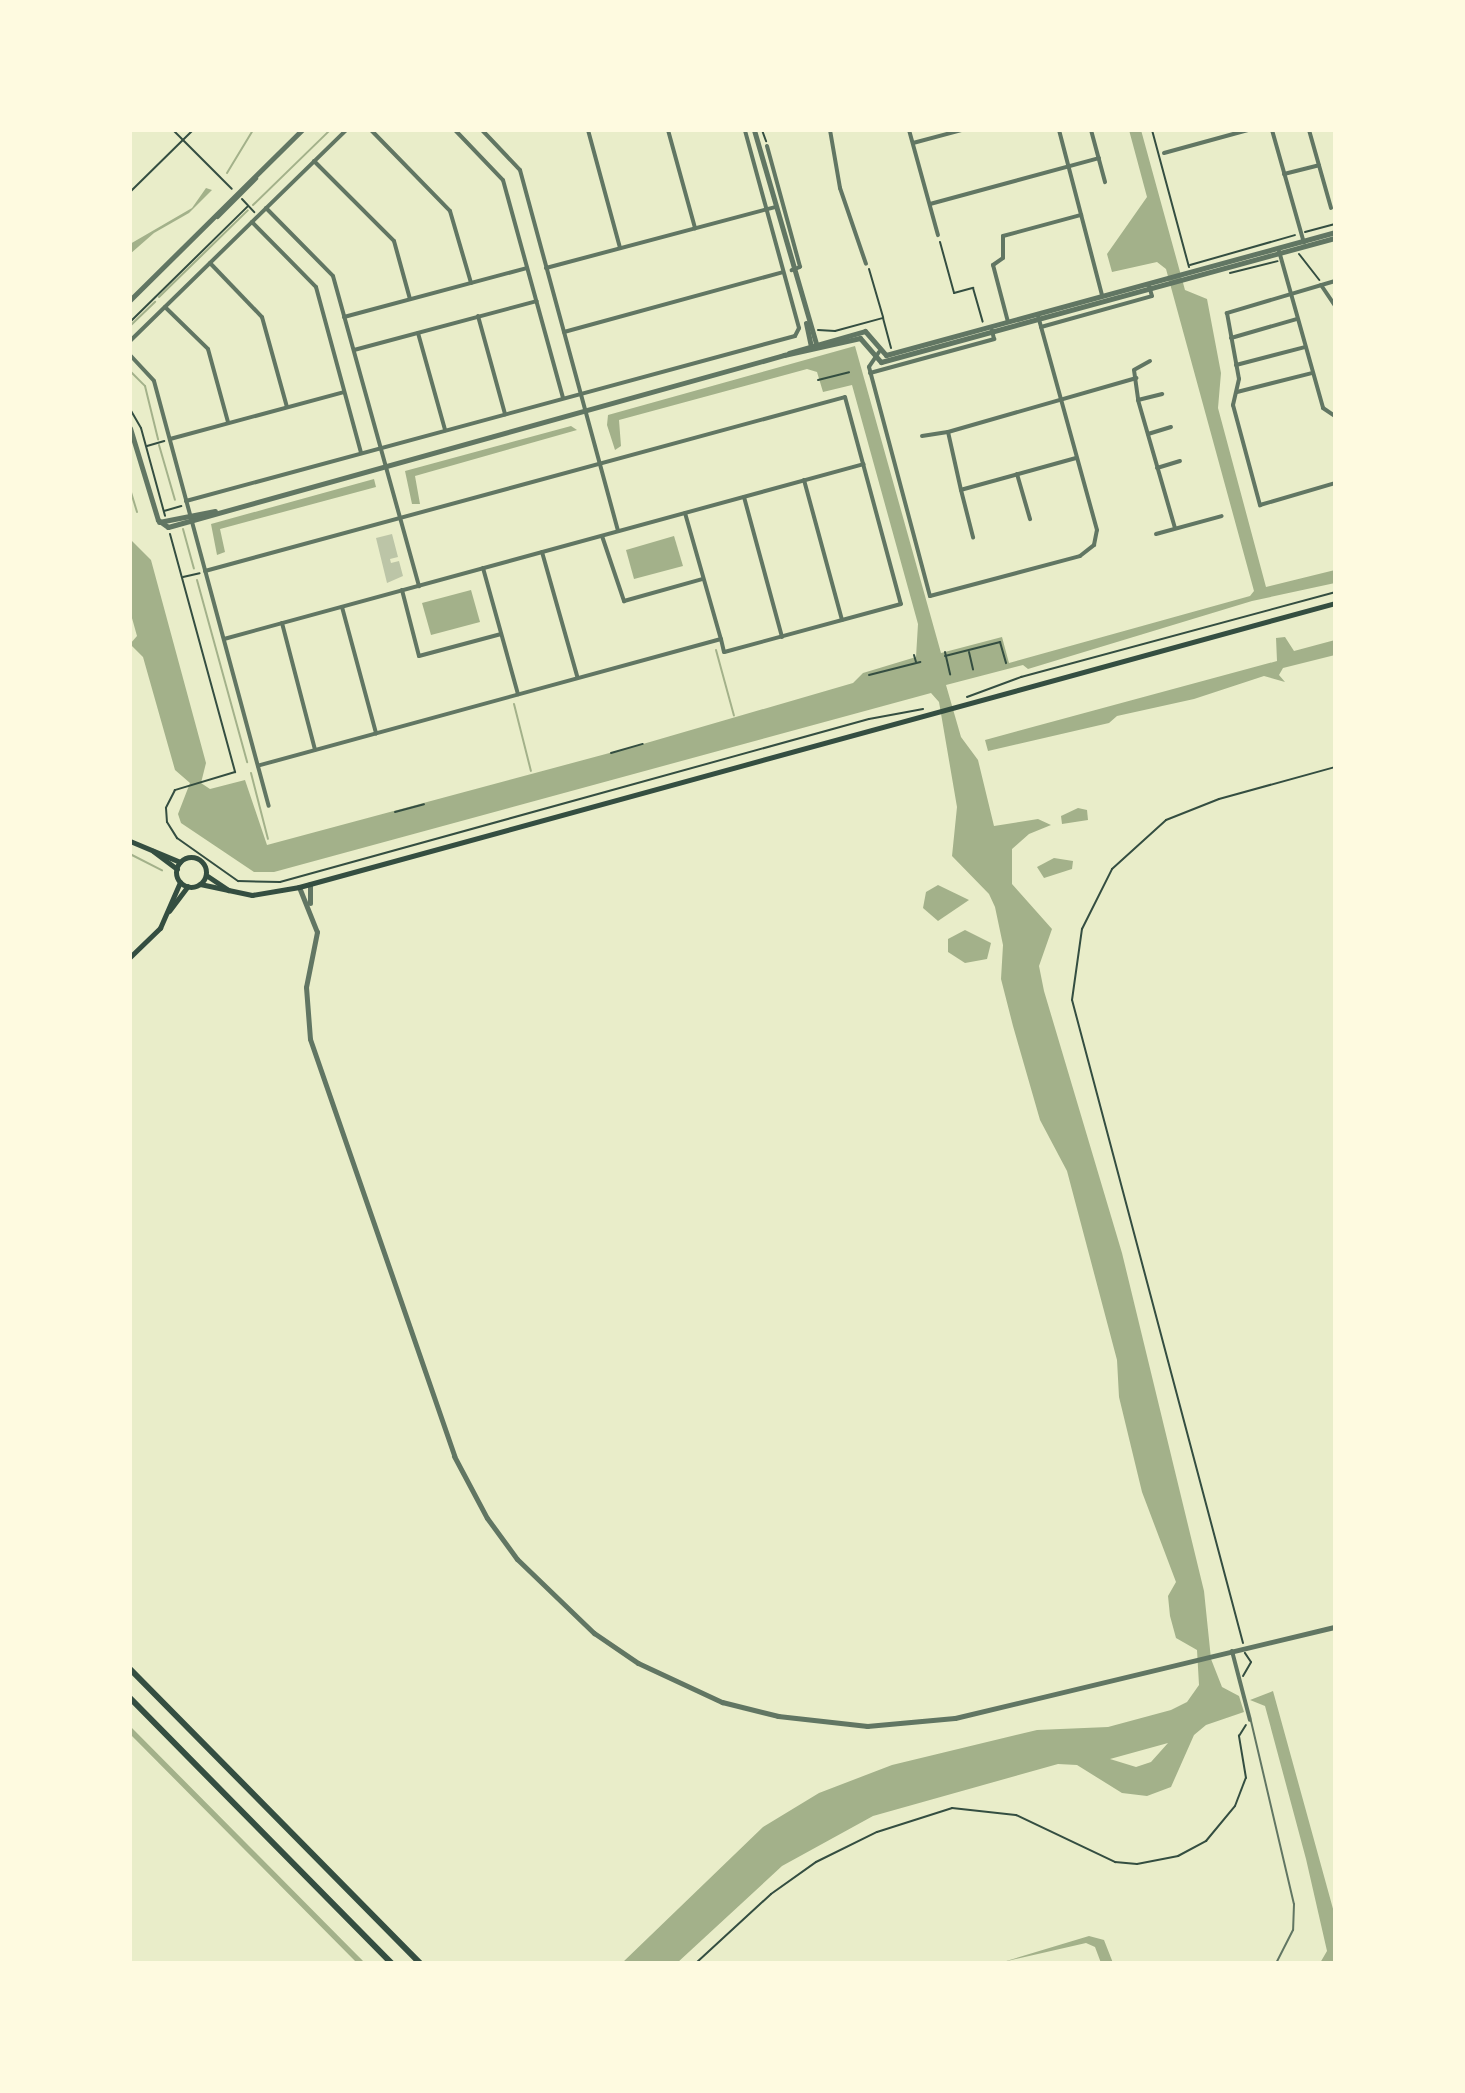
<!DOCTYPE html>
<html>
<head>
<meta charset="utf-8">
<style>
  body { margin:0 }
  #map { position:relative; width:1465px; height:2093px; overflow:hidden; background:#e9edc9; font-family:"Alegreya Sans",sans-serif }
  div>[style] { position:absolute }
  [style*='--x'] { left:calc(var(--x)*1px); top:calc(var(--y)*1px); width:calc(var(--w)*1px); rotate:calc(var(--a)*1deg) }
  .water>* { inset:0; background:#a3b18a }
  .stream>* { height:2px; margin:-1px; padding:0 1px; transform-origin:1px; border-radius:1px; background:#a3b18a }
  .building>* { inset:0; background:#bcc5a7 }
  .path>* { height:2px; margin:-1px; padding:0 1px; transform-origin:1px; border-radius:1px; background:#344e41 }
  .service>* { height:2px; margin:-1px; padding:0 1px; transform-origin:1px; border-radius:1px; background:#617663 }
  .minor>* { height:4px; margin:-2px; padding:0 2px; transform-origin:2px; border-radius:2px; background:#617663 }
  .tertiary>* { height:5px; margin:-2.5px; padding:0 2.5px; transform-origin:2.5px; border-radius:2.5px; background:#617663 }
  .secondary>* { height:5px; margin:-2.5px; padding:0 2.5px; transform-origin:2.5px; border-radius:2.5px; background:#344e41 }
  .secondary>.ring { margin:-2.5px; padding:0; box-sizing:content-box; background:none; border:5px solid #344e41; border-radius:50% }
  .trunk>* { height:6px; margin:-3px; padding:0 3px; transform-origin:3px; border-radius:3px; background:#344e41 }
  span { translate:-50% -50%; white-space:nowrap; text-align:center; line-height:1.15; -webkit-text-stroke:6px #fefae0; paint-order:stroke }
  .frame { position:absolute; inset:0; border:132px solid #fefae0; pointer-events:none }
</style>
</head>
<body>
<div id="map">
  <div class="water">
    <i style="clip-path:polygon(evenodd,1129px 130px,1141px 130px,1185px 290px,1207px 299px,1221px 373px,1218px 408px,1266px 587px,1335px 570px,1335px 583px,1252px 601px,1028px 669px,1023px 665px,946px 685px,961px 737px,978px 760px,994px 826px,1038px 819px,1051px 825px,1029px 834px,1012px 849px,1012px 884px,1052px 929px,1039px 966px,1044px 991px,1122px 1253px,1204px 1591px,1211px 1659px,1222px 1687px,1239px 1696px,1244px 1712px,1206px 1725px,1194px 1735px,1171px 1787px,1147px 1796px,1122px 1793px,1077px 1765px,1058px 1764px,873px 1816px,782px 1866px,677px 1963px,622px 1963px,763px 1827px,819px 1793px,892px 1765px,1037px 1730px,1108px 1727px,1171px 1710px,1187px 1702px,1199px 1685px,1197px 1650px,1176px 1638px,1170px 1616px,1168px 1596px,1176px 1582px,1142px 1492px,1119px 1397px,1117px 1360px,1067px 1171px,1040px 1120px,1013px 1026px,1001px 979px,1003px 945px,995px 907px,989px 894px,952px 856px,957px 807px,939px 702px,931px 693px,274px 872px,254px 872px,181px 823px,178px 814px,190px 783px,175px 770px,143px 657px,130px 644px,137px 636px,130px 611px,130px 539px,151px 560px,206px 763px,201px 783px,210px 789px,245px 780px,267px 845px,643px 744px,853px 683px,863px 673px,916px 657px,918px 624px,852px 385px,823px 392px,817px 372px,807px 369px,619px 420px,621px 446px,615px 450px,607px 425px,608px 415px,855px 346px,941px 653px,1002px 637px,1009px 663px,1250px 596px,1254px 591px,1166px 269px,1157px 262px,1112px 272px,1107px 254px,1147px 197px,1129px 130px,1168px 1743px,1151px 1762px,1136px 1767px,1110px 1759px,1168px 1743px)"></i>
    <i style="clip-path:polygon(206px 188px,212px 190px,189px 213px,154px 233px,130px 254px,130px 244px,192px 208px)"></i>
    <i style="clip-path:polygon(571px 426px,577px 430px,415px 476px,420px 504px,412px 504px,405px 471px)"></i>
    <i style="clip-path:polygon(374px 479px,376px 487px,220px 529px,225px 552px,217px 555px,211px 524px)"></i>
    <i style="clip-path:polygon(674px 536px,683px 566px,634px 579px,626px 550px)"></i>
    <i style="clip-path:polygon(471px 590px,480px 622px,431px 635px,422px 603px)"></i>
    <i style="clip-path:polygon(1285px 637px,1294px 651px,1335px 640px,1335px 655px,1283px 668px,1279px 675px,1285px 682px,1264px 676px,1194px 699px,1117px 716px,1109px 723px,988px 751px,985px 740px,1277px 661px,1276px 638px)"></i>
    <i style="clip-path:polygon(1078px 808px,1087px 810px,1088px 820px,1062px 824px,1061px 816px)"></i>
    <i style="clip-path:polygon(1054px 858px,1073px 861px,1072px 869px,1044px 878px,1037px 867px)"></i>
    <i style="clip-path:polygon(938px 885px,969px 900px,938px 921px,923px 908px,926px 892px)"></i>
    <i style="clip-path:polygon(965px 930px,991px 943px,987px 959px,965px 963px,948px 952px,948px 939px)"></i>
    <i style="clip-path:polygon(1273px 1691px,1335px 1916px,1335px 1963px,1320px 1963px,1327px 1951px,1306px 1859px,1265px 1706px,1250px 1700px)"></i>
    <i style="clip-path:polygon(130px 1726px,247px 1844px,365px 1963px,357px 1963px,243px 1848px,130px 1734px)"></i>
    <i style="clip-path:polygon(1089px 1936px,1104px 1940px,1113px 1963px,1101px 1963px,1095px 1947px,1086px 1943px,1003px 1962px)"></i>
  </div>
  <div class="stream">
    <i style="--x:227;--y:173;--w:50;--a:-58.8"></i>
    <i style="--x:253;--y:205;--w:107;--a:-44.2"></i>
    <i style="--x:159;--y:297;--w:124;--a:-44.3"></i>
    <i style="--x:130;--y:326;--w:35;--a:-44"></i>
    <i style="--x:131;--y:372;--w:20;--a:45"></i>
    <i style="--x:145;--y:386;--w:55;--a:76.2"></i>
    <i style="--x:159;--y:445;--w:57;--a:73.8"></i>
    <i style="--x:130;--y:489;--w:24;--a:73"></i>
    <i style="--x:183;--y:529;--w:41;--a:74.6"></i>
    <i style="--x:197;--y:580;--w:189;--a:74.6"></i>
    <i style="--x:716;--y:650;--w:68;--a:74.7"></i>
    <i style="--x:514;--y:704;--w:69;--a:75.8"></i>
    <i style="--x:251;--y:773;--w:68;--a:75.6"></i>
    <i style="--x:130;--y:854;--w:36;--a:27"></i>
  </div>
  <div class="building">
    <i style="clip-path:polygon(392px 534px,398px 557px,390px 559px,391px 563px,399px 561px,403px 576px,387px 583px,376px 538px)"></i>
  </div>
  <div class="path">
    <i style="--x:173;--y:130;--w:83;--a:45"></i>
    <i style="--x:762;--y:130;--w:12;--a:70"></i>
    <i style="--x:1152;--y:130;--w:142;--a:74.9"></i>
    <i style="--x:130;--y:192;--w:88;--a:-44.5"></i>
    <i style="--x:242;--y:199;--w:18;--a:47"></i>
    <i style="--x:1305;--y:232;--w:31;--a:-15"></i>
    <i style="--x:940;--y:242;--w:53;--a:74.6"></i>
    <i style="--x:954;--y:293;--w:20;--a:-15"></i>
    <i style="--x:973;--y:288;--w:35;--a:74"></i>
    <i style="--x:1299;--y:254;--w:33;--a:52"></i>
    <i style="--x:1190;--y:265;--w:109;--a:-15.9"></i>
    <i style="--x:869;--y:269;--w:50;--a:73.7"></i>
    <i style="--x:1230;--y:273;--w:49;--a:-14"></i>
    <i style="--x:130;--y:322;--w:165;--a:-44.5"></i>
    <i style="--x:818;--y:330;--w:17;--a:3"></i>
    <i style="--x:835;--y:331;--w:50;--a:-15.2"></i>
    <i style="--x:883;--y:318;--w:31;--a:75"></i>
    <i style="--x:818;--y:380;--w:32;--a:-14"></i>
    <i style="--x:130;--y:409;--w:22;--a:60"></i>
    <i style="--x:141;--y:428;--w:91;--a:74.7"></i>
    <i style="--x:147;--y:446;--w:18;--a:-16"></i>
    <i style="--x:164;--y:511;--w:18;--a:-16"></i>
    <i style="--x:170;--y:534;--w:247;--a:74.7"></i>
    <i style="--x:235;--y:772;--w:63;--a:163.3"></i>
    <i style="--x:175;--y:790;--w:20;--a:117"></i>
    <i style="--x:166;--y:808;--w:14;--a:86"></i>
    <i style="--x:167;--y:822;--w:19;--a:58"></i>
    <i style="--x:177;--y:838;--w:75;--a:35.2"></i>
    <i style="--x:238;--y:881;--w:42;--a:1.4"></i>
    <i style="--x:280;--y:882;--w:611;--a:-15.47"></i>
    <i style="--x:869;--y:719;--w:55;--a:-10.5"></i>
    <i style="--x:183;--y:577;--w:17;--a:-13"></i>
    <i style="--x:945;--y:652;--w:23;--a:77"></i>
    <i style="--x:969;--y:652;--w:18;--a:77"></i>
    <i style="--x:914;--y:655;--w:7;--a:74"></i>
    <i style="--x:945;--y:656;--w:57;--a:-14.3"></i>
    <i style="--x:1000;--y:642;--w:22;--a:74"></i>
    <i style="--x:869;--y:675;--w:53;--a:-14.3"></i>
    <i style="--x:967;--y:697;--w:58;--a:-20.3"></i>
    <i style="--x:1021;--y:677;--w:325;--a:-15.1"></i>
    <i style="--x:611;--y:753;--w:33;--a:-16"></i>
    <i style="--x:395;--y:812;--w:30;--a:-15"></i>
    <i style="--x:1243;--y:1643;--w:665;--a:-104.89"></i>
    <i style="--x:1072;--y:1000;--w:72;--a:-82"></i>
    <i style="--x:1082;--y:929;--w:67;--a:-63.4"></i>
    <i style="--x:1112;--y:869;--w:73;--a:-42.2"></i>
    <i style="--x:1166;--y:820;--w:57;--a:-21.6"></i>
    <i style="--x:1219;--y:799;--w:120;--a:-15.4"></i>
    <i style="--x:1243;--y:1676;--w:16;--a:-60"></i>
    <i style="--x:1251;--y:1662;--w:11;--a:-124"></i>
    <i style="--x:696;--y:1963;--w:102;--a:-42.6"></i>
    <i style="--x:771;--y:1894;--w:55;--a:-35.4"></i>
    <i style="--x:816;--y:1862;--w:68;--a:-26.2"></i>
    <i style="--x:877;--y:1832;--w:79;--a:-17.7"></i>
    <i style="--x:952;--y:1808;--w:64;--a:6.2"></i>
    <i style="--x:1016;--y:1815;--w:110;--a:25.4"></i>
    <i style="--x:1115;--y:1862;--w:22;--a:5"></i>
    <i style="--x:1137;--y:1864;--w:42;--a:-11"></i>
    <i style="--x:1178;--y:1856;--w:32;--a:-28"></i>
    <i style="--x:1206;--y:1841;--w:45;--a:-50.4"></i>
    <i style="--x:1235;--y:1806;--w:30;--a:-69"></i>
    <i style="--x:1246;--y:1778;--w:43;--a:-99.5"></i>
    <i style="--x:1239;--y:1736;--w:13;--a:-58"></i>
  </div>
  <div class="service">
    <i style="--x:1251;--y:1721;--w:188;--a:76.8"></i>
    <i style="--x:1294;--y:1904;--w:26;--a:92"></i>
    <i style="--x:1293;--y:1930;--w:37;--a:117"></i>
  </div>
  <div class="minor">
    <i style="--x:371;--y:130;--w:113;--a:45.7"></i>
    <i style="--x:450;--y:211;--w:75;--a:73.7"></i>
    <i style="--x:455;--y:130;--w:69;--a:46.2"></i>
    <i style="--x:503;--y:180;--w:226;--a:74.6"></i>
    <i style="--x:482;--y:130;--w:55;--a:46.5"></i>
    <i style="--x:520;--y:170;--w:374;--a:74.8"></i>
    <i style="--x:588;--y:130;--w:122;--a:74.8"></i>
    <i style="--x:668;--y:130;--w:102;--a:74.6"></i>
    <i style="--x:830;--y:130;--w:59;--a:80.2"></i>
    <i style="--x:840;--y:188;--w:80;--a:71.1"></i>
    <i style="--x:909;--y:130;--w:109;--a:74.6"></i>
    <i style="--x:1059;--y:130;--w:171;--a:75.4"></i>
    <i style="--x:1091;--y:130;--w:54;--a:74.9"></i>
    <i style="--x:1272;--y:130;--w:117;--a:74.2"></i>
    <i style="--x:1309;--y:130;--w:81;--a:74.2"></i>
    <i style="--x:913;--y:143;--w:51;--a:-14.9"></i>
    <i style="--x:767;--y:146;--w:125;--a:74.7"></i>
    <i style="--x:800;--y:267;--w:9;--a:159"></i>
    <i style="--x:1164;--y:153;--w:87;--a:-15.3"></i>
    <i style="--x:314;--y:161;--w:113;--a:45"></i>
    <i style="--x:394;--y:241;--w:60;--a:74.6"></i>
    <i style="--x:1284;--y:174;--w:36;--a:-14"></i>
    <i style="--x:930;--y:204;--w:175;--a:-15.2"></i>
    <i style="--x:266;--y:208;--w:95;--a:45.4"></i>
    <i style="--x:333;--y:276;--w:322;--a:74.5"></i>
    <i style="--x:252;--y:222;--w:91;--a:45.4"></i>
    <i style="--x:316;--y:287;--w:172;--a:74.8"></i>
    <i style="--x:1279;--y:251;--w:163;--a:74.3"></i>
    <i style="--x:1323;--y:408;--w:14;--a:34"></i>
    <i style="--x:210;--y:263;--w:75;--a:46.1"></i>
    <i style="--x:262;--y:317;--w:93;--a:74.5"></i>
    <i style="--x:546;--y:268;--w:237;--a:-14.9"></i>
    <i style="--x:1335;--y:281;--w:113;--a:163.5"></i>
    <i style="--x:1227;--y:313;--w:67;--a:79.7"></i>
    <i style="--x:1239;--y:379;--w:27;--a:103"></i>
    <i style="--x:1233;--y:405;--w:104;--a:74.9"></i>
    <i style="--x:1260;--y:505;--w:78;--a:-16.3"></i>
    <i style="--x:1321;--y:285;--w:25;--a:56"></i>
    <i style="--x:165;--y:307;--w:60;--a:44.3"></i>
    <i style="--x:208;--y:349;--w:76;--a:74.7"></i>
    <i style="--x:478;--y:316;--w:102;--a:74.6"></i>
    <i style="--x:344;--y:317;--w:189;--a:-15"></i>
    <i style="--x:1008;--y:322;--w:59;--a:-104.7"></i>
    <i style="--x:993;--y:265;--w:12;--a:-35"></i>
    <i style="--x:1003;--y:258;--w:22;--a:-90"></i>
    <i style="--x:1003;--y:236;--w:81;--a:-15.1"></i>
    <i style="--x:1041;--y:327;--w:115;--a:-15.6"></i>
    <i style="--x:1152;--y:296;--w:10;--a:-107"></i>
    <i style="--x:564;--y:332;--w:227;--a:-15.3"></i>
    <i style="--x:418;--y:333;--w:101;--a:74.4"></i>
    <i style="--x:1231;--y:338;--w:69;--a:-16.1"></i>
    <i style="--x:130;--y:341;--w:302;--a:-44.3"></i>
    <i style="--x:354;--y:350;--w:189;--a:-15"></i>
    <i style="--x:879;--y:352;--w:18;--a:124"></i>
    <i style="--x:869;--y:367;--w:237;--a:75.1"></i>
    <i style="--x:930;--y:596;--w:155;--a:-14.9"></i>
    <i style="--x:1080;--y:556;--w:18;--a:-38"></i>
    <i style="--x:1094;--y:545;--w:15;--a:-79"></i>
    <i style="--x:1097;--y:530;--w:222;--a:-105.4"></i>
    <i style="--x:130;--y:355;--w:35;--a:47"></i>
    <i style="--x:154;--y:381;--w:440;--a:74.9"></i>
    <i style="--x:1150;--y:361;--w:18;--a:151"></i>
    <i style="--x:1134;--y:370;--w:30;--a:82"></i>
    <i style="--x:1138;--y:400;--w:133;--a:73.9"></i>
    <i style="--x:1236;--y:365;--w:71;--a:-14.6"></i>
    <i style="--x:870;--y:373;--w:129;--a:-15.3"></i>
    <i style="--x:994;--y:339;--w:9;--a:-103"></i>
    <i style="--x:1237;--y:392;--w:77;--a:-14.2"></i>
    <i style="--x:1138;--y:400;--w:25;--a:-14"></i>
    <i style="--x:1148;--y:434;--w:24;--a:-17"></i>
    <i style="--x:922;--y:436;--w:26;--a:-9"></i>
    <i style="--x:170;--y:439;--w:180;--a:-15.1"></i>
    <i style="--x:1076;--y:458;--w:119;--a:164.5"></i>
    <i style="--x:961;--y:490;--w:59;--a:-102.6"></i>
    <i style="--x:948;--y:432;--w:196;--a:-16"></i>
    <i style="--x:1157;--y:468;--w:24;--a:-17"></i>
    <i style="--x:1017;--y:474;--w:47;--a:73.9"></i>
    <i style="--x:804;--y:480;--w:145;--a:74.8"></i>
    <i style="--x:961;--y:490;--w:49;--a:75.7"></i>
    <i style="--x:744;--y:497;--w:145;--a:74.8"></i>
    <i style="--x:186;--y:501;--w:631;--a:-15.16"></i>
    <i style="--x:795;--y:336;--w:9;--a:-63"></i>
    <i style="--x:799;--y:328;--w:205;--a:-105.3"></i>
    <i style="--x:685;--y:513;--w:131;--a:74.1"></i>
    <i style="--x:1156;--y:534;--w:68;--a:-15.3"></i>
    <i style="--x:602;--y:536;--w:69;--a:71.3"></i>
    <i style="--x:624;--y:601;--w:82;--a:-15.6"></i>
    <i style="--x:542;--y:552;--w:129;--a:74.2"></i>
    <i style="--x:483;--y:568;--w:131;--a:74.5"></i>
    <i style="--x:205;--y:571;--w:663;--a:-15.21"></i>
    <i style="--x:845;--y:397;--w:214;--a:74.9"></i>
    <i style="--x:901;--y:604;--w:183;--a:164.8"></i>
    <i style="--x:724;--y:652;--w:13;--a:-103"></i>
    <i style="--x:721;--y:639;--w:480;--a:164.7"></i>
    <i style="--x:402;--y:590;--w:68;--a:75.6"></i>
    <i style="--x:419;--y:656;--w:85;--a:-15"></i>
    <i style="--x:342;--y:607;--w:131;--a:74.9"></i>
    <i style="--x:282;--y:623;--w:131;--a:75.4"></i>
    <i style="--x:224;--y:639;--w:663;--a:-15.29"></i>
    <i style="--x:1232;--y:1651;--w:71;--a:75.4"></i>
  </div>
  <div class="tertiary">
    <i style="--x:754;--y:130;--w:223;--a:73.8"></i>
    <i style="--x:217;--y:216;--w:54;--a:-45"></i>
    <i style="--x:130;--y:300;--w:242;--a:-44.7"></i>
    <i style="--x:806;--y:323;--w:25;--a:78"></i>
    <i style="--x:789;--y:353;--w:79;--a:-16.1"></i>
    <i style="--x:865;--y:331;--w:32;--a:49"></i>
    <i style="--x:886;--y:355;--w:466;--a:-15.3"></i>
    <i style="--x:130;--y:428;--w:96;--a:73.1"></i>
    <i style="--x:158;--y:520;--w:12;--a:35"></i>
    <i style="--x:168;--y:527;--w:640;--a:-15.6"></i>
    <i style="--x:784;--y:355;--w:78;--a:-12.6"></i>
    <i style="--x:860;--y:338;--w:32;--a:49"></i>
    <i style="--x:881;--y:362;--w:471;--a:-15.3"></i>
    <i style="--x:159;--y:522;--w:57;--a:-11.1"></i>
    <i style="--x:299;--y:887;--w:48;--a:68.2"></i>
    <i style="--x:317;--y:932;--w:56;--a:101.3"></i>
    <i style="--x:306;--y:987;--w:52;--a:85.6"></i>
    <i style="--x:310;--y:1039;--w:441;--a:70.9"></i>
    <i style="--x:454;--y:1456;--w:70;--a:62"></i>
    <i style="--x:487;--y:1518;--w:51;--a:53.8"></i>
    <i style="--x:517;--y:1559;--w:107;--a:43.9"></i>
    <i style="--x:594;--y:1633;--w:53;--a:34.3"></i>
    <i style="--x:638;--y:1663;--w:93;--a:24.9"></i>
    <i style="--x:722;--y:1702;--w:58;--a:14"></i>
    <i style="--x:778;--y:1716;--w:90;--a:6.4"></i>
    <i style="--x:867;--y:1726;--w:88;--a:-5.2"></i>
    <i style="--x:955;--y:1718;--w:391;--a:-13.5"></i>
    <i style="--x:310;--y:903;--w:19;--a:-90"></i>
  </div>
  <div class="secondary">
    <i style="--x:130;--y:841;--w:54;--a:22.8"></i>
    <i style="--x:153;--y:851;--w:30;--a:37"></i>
    <i class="ring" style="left:176px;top:857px;width:25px;height:25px"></i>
    <i style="--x:206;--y:875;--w:27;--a:34"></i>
    <i style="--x:200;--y:884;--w:53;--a:11.9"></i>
    <i style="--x:252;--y:895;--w:48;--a:-9.7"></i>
    <i style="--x:299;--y:887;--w:1074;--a:-15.33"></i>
    <i style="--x:169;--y:911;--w:31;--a:-53"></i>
    <i style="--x:130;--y:957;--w:42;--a:-44"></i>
    <i style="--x:160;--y:928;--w:50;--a:-66.5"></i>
  </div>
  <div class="trunk">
    <i style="--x:130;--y:1669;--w:413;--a:45.4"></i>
    <i style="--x:130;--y:1698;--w:372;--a:45.4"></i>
  </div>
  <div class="frame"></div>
</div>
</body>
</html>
